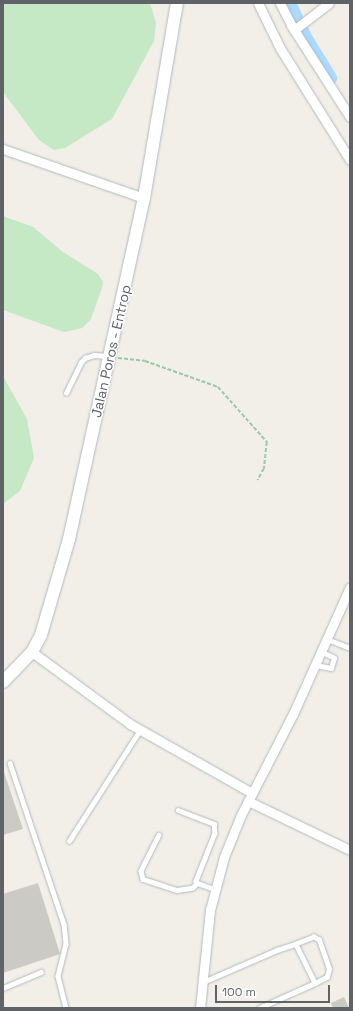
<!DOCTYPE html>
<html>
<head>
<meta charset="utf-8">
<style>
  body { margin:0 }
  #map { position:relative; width:353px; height:1011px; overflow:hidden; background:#f1efe8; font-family:"Space Grotesk",sans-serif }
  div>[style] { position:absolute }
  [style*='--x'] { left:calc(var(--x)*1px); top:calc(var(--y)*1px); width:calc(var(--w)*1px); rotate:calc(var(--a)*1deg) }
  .green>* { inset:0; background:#c5e8c5 }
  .river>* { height:14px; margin:-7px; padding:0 7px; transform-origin:7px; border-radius:7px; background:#aadaff }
  .building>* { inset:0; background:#cccac5 }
  .path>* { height:1.5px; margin-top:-0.75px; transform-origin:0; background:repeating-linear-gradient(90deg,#9cc7a9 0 4px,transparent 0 6px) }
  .roads { filter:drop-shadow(0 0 1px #b5b8bc) drop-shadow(0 0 1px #b5b8bc) }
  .lane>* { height:4.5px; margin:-2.25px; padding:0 2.25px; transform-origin:2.25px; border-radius:2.25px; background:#fff }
  .street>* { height:9px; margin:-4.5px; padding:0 4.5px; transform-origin:4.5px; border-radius:4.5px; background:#fff }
  .secondary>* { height:12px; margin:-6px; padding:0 6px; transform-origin:6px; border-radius:6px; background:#fff }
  span { translate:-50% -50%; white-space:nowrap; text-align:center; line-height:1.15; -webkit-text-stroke:3px #fff; paint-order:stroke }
  .street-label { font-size:14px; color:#5f6368 }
  .frame { position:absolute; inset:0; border:4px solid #5f6368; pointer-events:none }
  .scale { position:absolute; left:215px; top:985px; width:115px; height:18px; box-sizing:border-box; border:2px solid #5f6368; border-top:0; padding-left:5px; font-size:12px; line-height:14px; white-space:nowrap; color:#5f6368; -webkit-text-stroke:3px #fff; paint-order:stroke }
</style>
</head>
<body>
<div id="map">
  <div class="green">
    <i style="clip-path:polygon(3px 3px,150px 3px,156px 23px,154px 41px,112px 119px,65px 148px,54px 150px,39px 140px,3px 92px)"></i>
    <i style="clip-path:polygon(3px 216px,33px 227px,63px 252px,98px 274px,103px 282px,102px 288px,91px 319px,82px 328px,64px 332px,3px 310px)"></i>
    <i style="clip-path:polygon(3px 376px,27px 419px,34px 458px,20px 491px,3px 504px)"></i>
  </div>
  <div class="river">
    <i style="--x:289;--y:3;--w:40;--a:65"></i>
    <i style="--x:306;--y:39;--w:46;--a:58.4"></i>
  </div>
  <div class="building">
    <i style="clip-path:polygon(4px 772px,23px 829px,3px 835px,3px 773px)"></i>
    <i style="clip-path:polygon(38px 883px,60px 954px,3px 973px,3px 894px)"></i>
    <i style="clip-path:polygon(344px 997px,349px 1008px,333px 1008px,331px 1003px)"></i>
  </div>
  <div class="path">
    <i style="--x:118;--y:358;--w:27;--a:6"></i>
    <i style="--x:145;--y:361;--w:77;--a:19.6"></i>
    <i style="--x:218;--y:387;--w:74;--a:48.3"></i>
    <i style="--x:267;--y:442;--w:27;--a:96"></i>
    <i style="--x:264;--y:469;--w:13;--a:119"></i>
  </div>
  <div class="roads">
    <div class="lane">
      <i style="--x:66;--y:393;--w:34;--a:-64"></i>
      <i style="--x:81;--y:362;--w:6;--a:-45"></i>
      <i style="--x:85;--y:358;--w:9;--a:-18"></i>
      <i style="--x:94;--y:355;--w:14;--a:4"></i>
      <i style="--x:327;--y:639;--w:25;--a:21"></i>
      <i style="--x:316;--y:665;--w:15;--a:11"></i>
      <i style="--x:331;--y:668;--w:10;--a:-73"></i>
      <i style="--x:334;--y:658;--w:14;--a:-155"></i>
      <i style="--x:10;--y:763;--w:170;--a:71.5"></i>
      <i style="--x:64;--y:924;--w:20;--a:84"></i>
      <i style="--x:66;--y:944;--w:33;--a:104"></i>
      <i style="--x:58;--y:976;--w:33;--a:76"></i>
      <i style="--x:178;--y:810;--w:39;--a:21"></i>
      <i style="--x:214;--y:824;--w:9;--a:84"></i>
      <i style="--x:215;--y:833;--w:52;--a:111.6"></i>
      <i style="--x:196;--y:881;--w:2;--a:63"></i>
      <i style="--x:197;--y:883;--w:18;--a:19"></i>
      <i style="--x:159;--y:835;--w:40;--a:116.6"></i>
      <i style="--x:141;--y:871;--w:8;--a:76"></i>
      <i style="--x:143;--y:879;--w:36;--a:18"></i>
      <i style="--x:177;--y:890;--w:15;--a:-8"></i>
      <i style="--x:192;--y:888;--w:7;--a:-45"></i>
      <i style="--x:69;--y:841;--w:132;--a:-57.4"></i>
      <i style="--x:203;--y:982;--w:81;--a:-23.4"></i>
      <i style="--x:277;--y:950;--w:20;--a:-18"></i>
      <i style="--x:3;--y:988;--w:41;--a:-22.8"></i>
      <i style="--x:259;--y:1008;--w:61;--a:-24.1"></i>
      <i style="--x:315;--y:983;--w:13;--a:-27"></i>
      <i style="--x:327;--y:977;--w:8;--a:-76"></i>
      <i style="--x:329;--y:969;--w:31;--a:-109"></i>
      <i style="--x:319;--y:940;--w:6;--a:-149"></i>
      <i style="--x:314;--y:937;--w:19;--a:159"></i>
      <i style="--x:296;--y:944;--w:43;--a:64"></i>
    </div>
    <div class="street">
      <i style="--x:258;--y:3;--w:50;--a:63.9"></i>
      <i style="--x:280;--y:48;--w:132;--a:58"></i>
      <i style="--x:280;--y:3;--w:25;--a:63"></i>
      <i style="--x:291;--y:25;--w:109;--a:57.3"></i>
      <i style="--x:294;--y:30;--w:44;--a:-37.6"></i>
      <i style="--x:3;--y:149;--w:149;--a:19.2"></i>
      <i style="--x:32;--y:652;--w:122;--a:36.3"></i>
      <i style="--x:130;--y:724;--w:140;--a:29.5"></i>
      <i style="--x:248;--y:801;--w:113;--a:25.7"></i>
      <i style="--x:200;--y:1008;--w:99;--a:-84.2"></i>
      <i style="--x:210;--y:910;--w:55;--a:-75.2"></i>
      <i style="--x:224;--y:857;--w:45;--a:-68"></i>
      <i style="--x:241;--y:815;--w:114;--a:-62.8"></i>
      <i style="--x:293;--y:714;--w:139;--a:-65.8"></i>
    </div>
    <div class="secondary">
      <i style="--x:3;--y:682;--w:42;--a:-46"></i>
      <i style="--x:32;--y:652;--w:19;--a:-62"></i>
      <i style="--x:41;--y:635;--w:100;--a:-73.7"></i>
      <i style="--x:69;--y:539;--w:349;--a:-77.6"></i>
      <i style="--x:144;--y:198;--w:198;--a:-80.4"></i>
    </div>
  </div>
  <div class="street-label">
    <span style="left:111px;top:351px;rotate:-77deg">Jalan Poros - Entrop</span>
  </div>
  <div class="frame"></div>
  <div class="scale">100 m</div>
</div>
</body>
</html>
